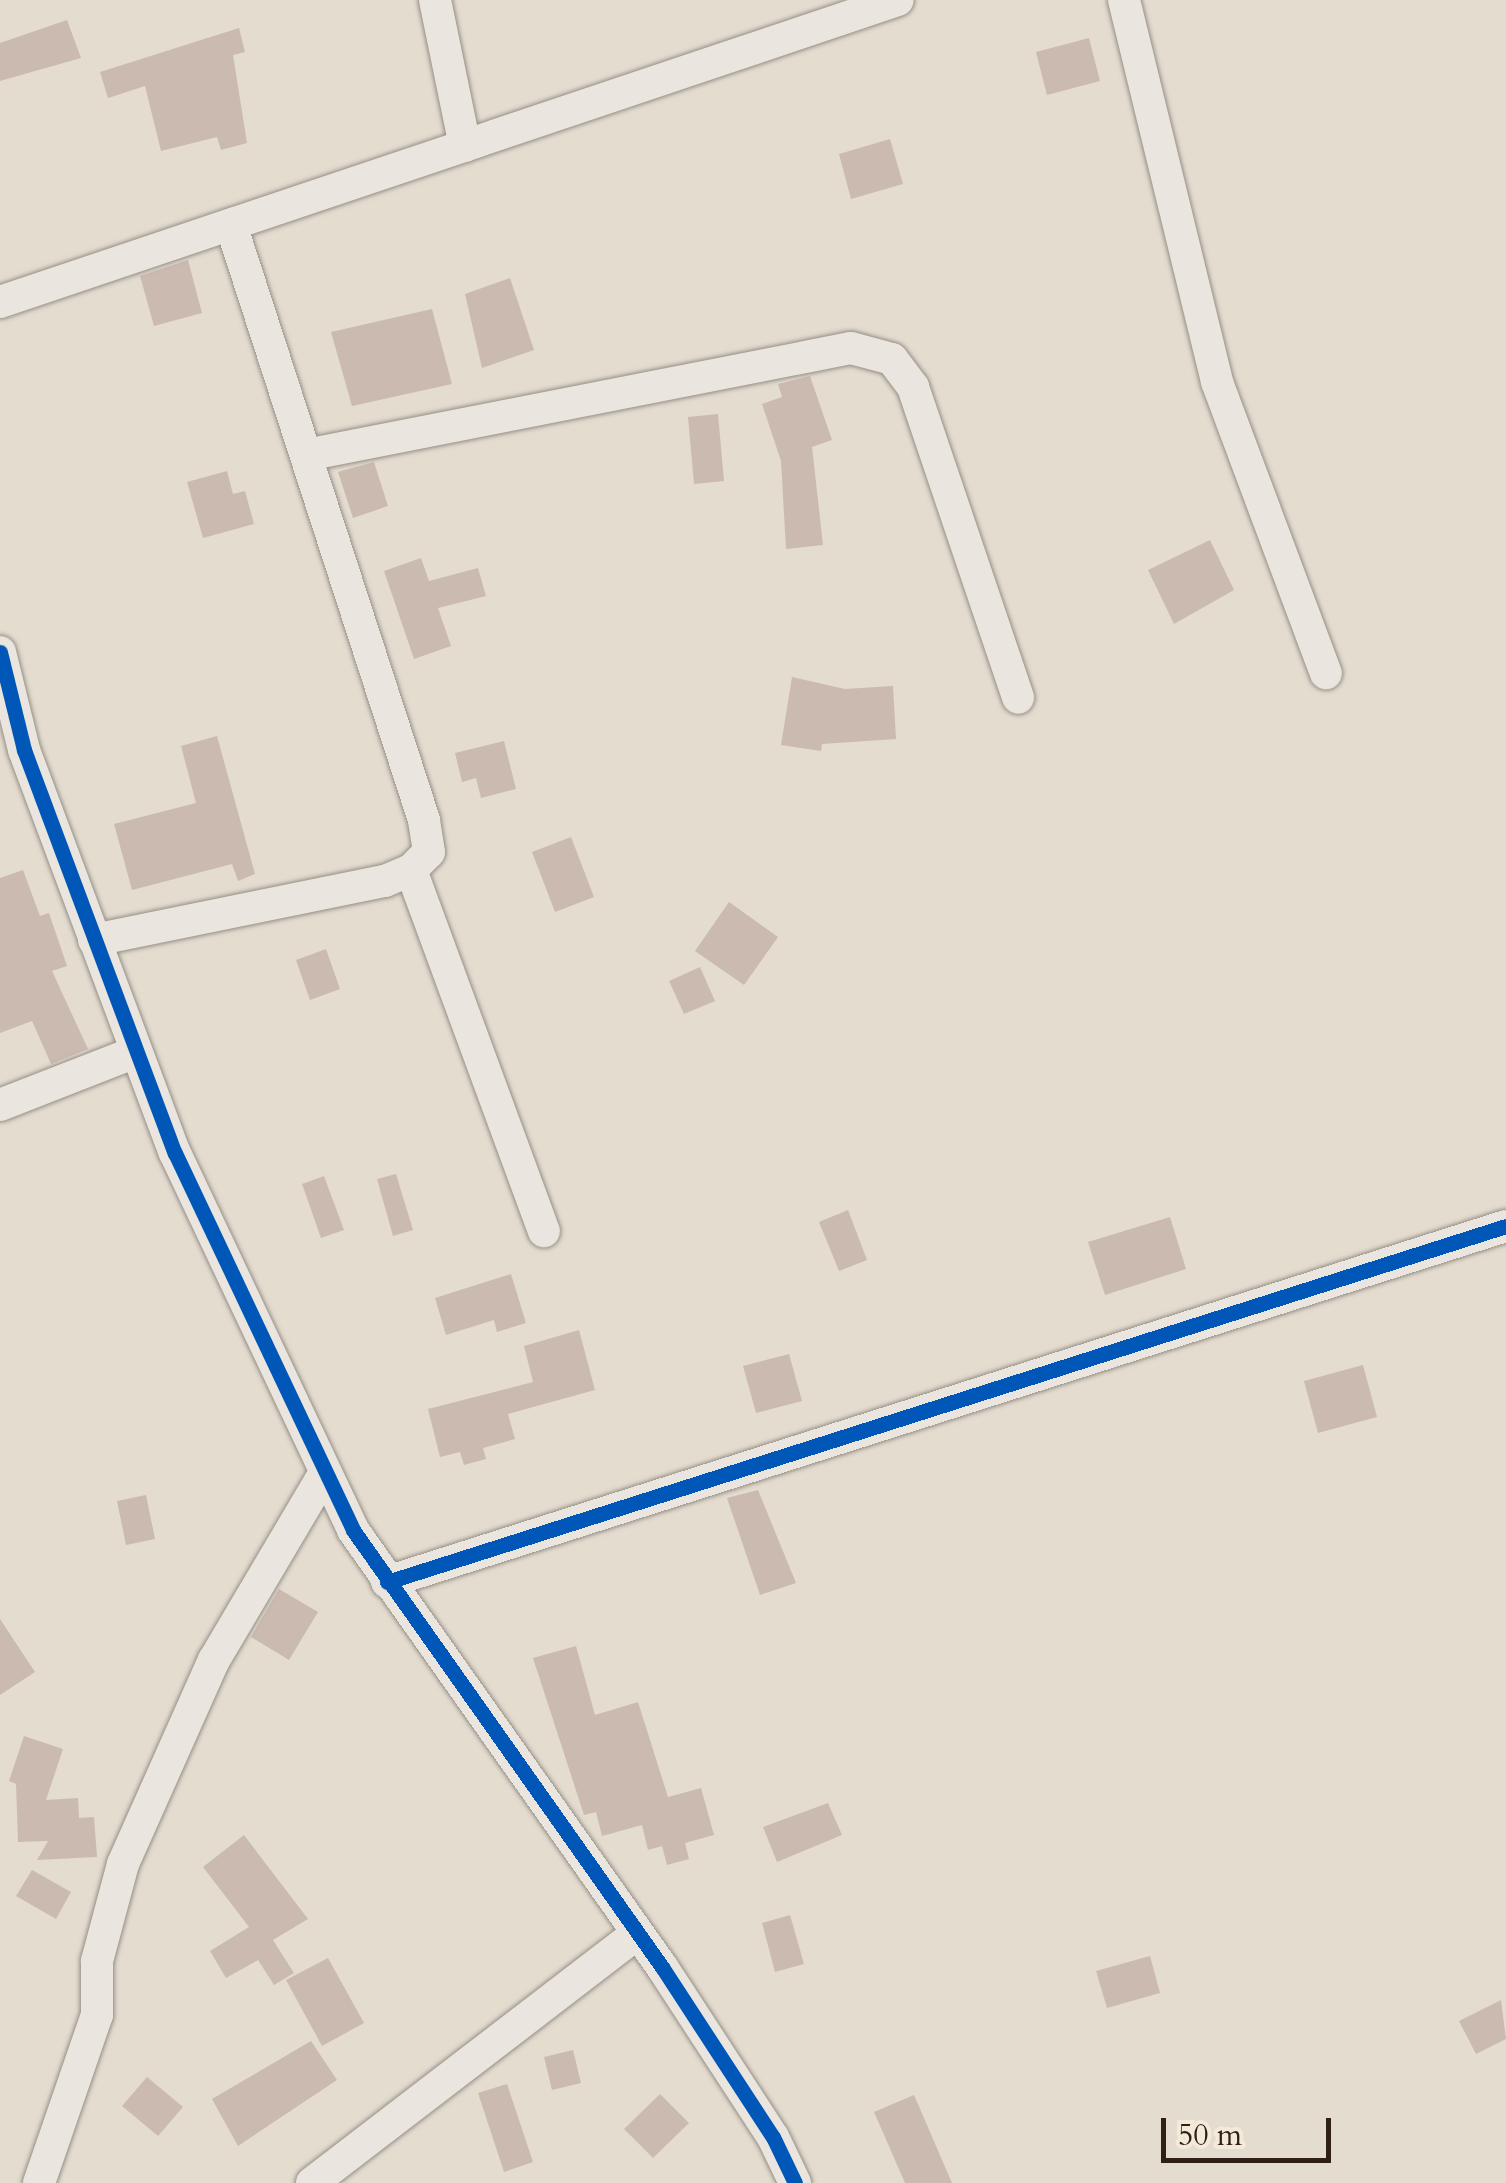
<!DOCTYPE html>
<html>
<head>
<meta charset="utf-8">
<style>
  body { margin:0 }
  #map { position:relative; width:1506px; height:2183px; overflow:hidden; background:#e4dccf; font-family:Cardo,serif }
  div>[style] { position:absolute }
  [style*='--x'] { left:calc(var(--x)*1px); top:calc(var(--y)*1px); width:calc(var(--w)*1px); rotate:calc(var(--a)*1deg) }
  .building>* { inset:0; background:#cbbaaf }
  .roads { filter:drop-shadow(0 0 2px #958f86) drop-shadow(0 0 2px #958f86) }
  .minor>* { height:32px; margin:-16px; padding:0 16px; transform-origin:16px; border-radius:16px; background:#eae6df }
  .cycleway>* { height:15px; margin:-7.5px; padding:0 7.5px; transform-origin:7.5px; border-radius:7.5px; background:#0057b8 }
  span { translate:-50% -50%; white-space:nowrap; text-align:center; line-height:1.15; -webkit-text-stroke:8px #f3eada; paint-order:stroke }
  .scale { position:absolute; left:1161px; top:2118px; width:170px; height:45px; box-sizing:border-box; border:5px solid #2f1f16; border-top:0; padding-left:12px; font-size:30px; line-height:35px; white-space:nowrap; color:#2f1f16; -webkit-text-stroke:8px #f3eada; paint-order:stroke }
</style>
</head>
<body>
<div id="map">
  <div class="building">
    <i style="clip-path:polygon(67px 20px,81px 58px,0 81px,0 43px)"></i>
    <i style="clip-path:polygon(239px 28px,245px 52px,233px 55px,247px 143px,221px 150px,217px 137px,161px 151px,145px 86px,108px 98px,100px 72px)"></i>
    <i style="clip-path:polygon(1089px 38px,1100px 81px,1047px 95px,1036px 52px)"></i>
    <i style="clip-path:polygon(890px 139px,903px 184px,851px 199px,839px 154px)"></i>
    <i style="clip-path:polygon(188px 260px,202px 313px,154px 326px,140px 276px)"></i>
    <i style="clip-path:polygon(510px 278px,534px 350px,482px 368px,465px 294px)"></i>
    <i style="clip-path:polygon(432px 309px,452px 384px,352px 406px,331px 332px)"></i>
    <i style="clip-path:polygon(810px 376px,832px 440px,812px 447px,823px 545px,786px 549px,781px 461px,762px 404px,782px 397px,778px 384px)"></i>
    <i style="clip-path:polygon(718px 414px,724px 481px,694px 484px,688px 417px)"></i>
    <i style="clip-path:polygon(374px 462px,388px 506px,353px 518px,338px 472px)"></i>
    <i style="clip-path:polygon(227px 471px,233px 494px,245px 491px,254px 524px,203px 538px,187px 482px)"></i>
    <i style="clip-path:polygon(1210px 540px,1234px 590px,1174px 624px,1148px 570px)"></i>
    <i style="clip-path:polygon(421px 558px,429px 581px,478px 568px,486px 596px,438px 608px,451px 646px,414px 659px,384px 571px)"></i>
    <i style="clip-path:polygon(792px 677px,845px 689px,893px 686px,896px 739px,822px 744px,821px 751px,781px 745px)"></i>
    <i style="clip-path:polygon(217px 736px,255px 874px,238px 881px,232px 864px,132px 890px,114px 824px,196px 803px,181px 746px)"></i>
    <i style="clip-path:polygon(504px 741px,516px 789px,481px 798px,476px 778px,462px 782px,455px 753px)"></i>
    <i style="clip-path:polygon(571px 837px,594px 897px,555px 912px,532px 852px)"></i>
    <i style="clip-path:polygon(23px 870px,40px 916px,49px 913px,67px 966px,52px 971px,88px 1049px,51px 1064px,32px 1021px,0 1033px,0 878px)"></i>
    <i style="clip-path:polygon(729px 902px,778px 937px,744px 985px,695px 951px)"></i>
    <i style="clip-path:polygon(326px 949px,340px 989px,310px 1000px,296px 960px)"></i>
    <i style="clip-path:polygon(700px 967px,715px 1001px,684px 1014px,669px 981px)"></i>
    <i style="clip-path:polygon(396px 1174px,413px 1230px,393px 1236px,377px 1179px)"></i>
    <i style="clip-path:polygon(324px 1176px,344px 1230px,321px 1238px,302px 1184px)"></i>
    <i style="clip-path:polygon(848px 1210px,867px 1260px,839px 1271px,819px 1222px)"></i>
    <i style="clip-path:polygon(1170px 1217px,1186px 1269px,1105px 1295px,1088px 1242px)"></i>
    <i style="clip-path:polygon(511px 1274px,526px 1323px,497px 1332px,494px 1320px,446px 1335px,435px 1298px)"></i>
    <i style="clip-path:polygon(579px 1330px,595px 1390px,508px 1414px,515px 1439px,483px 1448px,486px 1459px,464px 1465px,460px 1452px,440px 1457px,428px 1409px,533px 1382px,524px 1346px)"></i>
    <i style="clip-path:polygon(789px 1354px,802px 1401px,756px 1413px,743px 1366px)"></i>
    <i style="clip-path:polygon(1363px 1365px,1377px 1417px,1318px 1433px,1304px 1381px)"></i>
    <i style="clip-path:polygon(758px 1490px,796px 1583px,760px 1595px,727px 1498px)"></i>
    <i style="clip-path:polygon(146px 1495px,155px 1539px,126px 1545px,117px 1501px)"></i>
    <i style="clip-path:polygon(279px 1589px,318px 1612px,289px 1660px,251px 1637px)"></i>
    <i style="clip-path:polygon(0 1619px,35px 1672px,0 1695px)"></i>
    <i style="clip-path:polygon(576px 1646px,595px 1715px,638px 1702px,668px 1797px,701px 1788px,714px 1835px,685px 1843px,689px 1859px,667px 1865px,662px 1846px,648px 1850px,642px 1825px,602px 1836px,596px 1812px,584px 1815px,533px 1658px)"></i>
    <i style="clip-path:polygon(24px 1736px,63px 1749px,46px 1800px,78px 1798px,79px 1818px,94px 1817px,97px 1857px,37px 1860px,48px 1841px,18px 1842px,16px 1784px,9px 1781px)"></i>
    <i style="clip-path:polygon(828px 1803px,842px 1835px,777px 1862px,763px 1827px)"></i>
    <i style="clip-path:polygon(244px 1835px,308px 1919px,273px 1940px,294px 1973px,274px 1985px,258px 1960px,226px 1978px,210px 1951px,249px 1927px,203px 1867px)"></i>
    <i style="clip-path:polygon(32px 1870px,71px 1892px,56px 1919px,16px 1896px)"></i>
    <i style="clip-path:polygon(790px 1915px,804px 1964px,775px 1972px,762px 1923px)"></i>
    <i style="clip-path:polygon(1150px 1956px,1160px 1993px,1107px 2008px,1096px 1971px)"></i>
    <i style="clip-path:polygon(328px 1958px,364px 2023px,322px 2046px,286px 1980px)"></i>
    <i style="clip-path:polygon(1501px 2000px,1506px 2039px,1476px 2054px,1459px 2021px)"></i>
    <i style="clip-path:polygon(311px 2041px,337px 2080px,238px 2146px,212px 2099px)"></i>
    <i style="clip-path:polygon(573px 2050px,581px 2083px,552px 2090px,544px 2057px)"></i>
    <i style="clip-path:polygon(147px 2077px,183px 2107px,158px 2136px,122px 2106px)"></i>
    <i style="clip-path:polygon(507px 2084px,533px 2162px,504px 2172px,478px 2093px)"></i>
    <i style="clip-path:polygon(660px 2094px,689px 2123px,653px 2158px,624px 2129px)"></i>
    <i style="clip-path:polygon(914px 2095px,952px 2183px,905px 2183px,874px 2112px)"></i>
  </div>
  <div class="roads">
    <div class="minor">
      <i style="--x:435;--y:0;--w:149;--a:78.4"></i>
      <i style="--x:1124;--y:0;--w:393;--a:76.3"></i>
      <i style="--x:1217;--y:382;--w:311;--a:69.5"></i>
      <i style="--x:0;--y:302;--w:947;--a:-18.59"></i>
      <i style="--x:306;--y:455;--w:555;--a:-11.11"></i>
      <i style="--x:851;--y:348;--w:42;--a:15"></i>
      <i style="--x:892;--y:359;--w:35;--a:53"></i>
      <i style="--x:913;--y:387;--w:328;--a:71.3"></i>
      <i style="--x:0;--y:652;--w:101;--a:76.2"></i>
      <i style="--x:24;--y:750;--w:430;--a:69.5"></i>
      <i style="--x:175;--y:1153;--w:417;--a:64.7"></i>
      <i style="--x:353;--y:1530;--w:535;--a:54.74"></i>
      <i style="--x:662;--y:1967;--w:203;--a:56.9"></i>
      <i style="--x:773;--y:2137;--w:51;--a:64.4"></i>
      <i style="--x:411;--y:870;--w:385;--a:69.8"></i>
      <i style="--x:94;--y:940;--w:297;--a:-11.5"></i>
      <i style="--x:385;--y:881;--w:28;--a:-23"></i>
      <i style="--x:411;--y:870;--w:25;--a:-45"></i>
      <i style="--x:429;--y:852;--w:32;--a:-99"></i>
      <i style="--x:424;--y:820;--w:626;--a:-107.97"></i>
      <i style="--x:0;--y:1105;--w:146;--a:-21.3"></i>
      <i style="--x:387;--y:1582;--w:1174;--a:-17.65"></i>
      <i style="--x:39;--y:2183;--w:178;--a:-71"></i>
      <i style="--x:97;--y:2015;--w:54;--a:-90"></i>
      <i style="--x:97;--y:1961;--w:100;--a:-75"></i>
      <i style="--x:123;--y:1864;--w:223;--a:-66"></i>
      <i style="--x:214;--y:1660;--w:216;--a:-59.4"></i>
      <i style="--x:312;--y:2183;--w:409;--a:-37.5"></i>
    </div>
  </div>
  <div class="cycleway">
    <i style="--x:0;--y:652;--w:101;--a:76.2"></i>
    <i style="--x:24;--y:750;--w:430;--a:69.5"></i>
    <i style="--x:175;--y:1153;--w:417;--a:64.7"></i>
    <i style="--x:353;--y:1530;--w:535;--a:54.74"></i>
    <i style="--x:662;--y:1967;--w:203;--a:56.9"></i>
    <i style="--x:773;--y:2137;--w:51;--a:64.4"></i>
    <i style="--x:387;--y:1582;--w:1174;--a:-17.65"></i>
  </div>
  <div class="scale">50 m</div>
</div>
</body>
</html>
